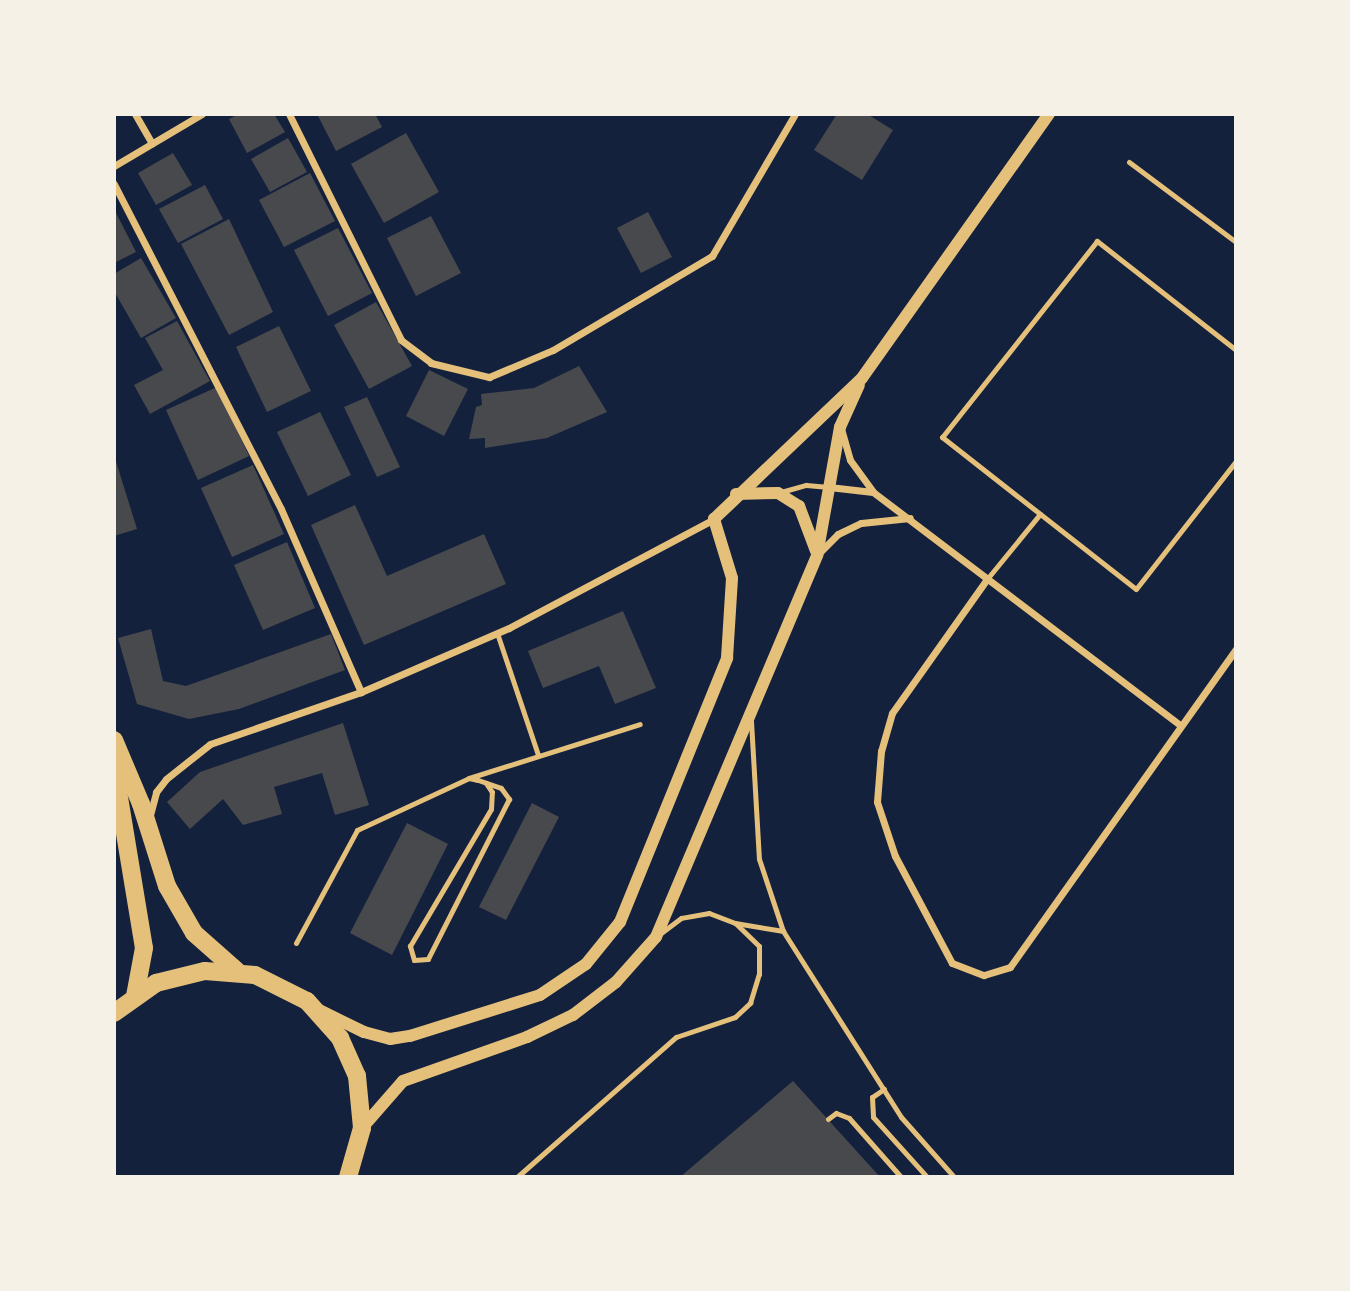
<!DOCTYPE html>
<html>
<head>
<meta charset="utf-8">
<style>
  body { margin:0 }
  #map { position:relative; width:1350px; height:1291px; overflow:hidden; background:#14213d; font-family:Barlow,sans-serif }
  div>[style] { position:absolute }
  [style*='--x'] { left:calc(var(--x)*1px); top:calc(var(--y)*1px); width:calc(var(--w)*1px); rotate:calc(var(--a)*1deg) }
  .building>* { inset:0; background:#48494c }
  .service>* { height:5px; margin:-2.5px; padding:0 2.5px; transform-origin:2.5px; border-radius:2.5px; background:#e5c07b }
  .minor>* { height:7px; margin:-3.5px; padding:0 3.5px; transform-origin:3.5px; border-radius:3.5px; background:#e5c07b }
  .tertiary>* { height:12px; margin:-6px; padding:0 6px; transform-origin:6px; border-radius:6px; background:#e5c07b }
  .primary>* { height:18px; margin:-9px; padding:0 9px; transform-origin:9px; border-radius:9px; background:#e5c07b }
  span { translate:-50% -50%; white-space:nowrap; text-align:center; line-height:1.15; -webkit-text-stroke:6px #f6f1e7; paint-order:stroke }
  .frame { position:absolute; inset:0; border:116px solid #f6f1e7; pointer-events:none }
</style>
</head>
<body>
<div id="map">
  <div class="building">
    <i style="clip-path:polygon(239px 114px,274px 114px,285px 132px,247px 153px,229px 119px)"></i>
    <i style="clip-path:polygon(317px 114px,375px 114px,382px 127px,336px 151px)"></i>
    <i style="clip-path:polygon(837px 114px,867px 114px,893px 130px,862px 180px,814px 150px)"></i>
    <i style="clip-path:polygon(406px 133px,439px 192px,384px 223px,351px 164px)"></i>
    <i style="clip-path:polygon(288px 138px,307px 172px,270px 192px,251px 159px)"></i>
    <i style="clip-path:polygon(173px 153px,192px 185px,156px 205px,138px 173px)"></i>
    <i style="clip-path:polygon(310px 173px,335px 221px,284px 247px,259px 200px)"></i>
    <i style="clip-path:polygon(205px 185px,223px 219px,178px 243px,159px 209px)"></i>
    <i style="clip-path:polygon(114px 209px,136px 252px,114px 263px)"></i>
    <i style="clip-path:polygon(648px 212px,672px 257px,641px 273px,617px 228px)"></i>
    <i style="clip-path:polygon(431px 216px,461px 273px,416px 296px,387px 238px)"></i>
    <i style="clip-path:polygon(229px 219px,273px 312px,229px 335px,181px 244px)"></i>
    <i style="clip-path:polygon(338px 228px,372px 293px,328px 316px,294px 250px)"></i>
    <i style="clip-path:polygon(141px 258px,176px 318px,141px 338px,114px 291px,114px 274px)"></i>
    <i style="clip-path:polygon(376px 302px,412px 366px,369px 389px,334px 325px)"></i>
    <i style="clip-path:polygon(177px 321px,210px 381px,150px 414px,134px 385px,163px 370px,145px 338px)"></i>
    <i style="clip-path:polygon(279px 326px,311px 391px,267px 412px,236px 347px)"></i>
    <i style="clip-path:polygon(579px 366px,607px 412px,547px 438px,485px 448px,485px 438px,469px 439px,476px 407px,482px 405px,481px 394px,534px 388px)"></i>
    <i style="clip-path:polygon(429px 370px,468px 389px,444px 436px,406px 416px)"></i>
    <i style="clip-path:polygon(217px 387px,249px 456px,198px 480px,166px 410px)"></i>
    <i style="clip-path:polygon(367px 397px,400px 467px,377px 477px,344px 407px)"></i>
    <i style="clip-path:polygon(320px 412px,351px 475px,308px 496px,277px 432px)"></i>
    <i style="clip-path:polygon(114px 455px,137px 529px,114px 536px)"></i>
    <i style="clip-path:polygon(253px 465px,284px 534px,232px 557px,201px 488px)"></i>
    <i style="clip-path:polygon(355px 505px,387px 576px,484px 534px,506px 584px,364px 645px,311px 525px)"></i>
    <i style="clip-path:polygon(287px 542px,315px 608px,263px 630px,234px 565px)"></i>
    <i style="clip-path:polygon(623px 611px,656px 688px,615px 704px,599px 666px,543px 688px,528px 651px)"></i>
    <i style="clip-path:polygon(151px 629px,163px 681px,186px 686px,331px 634px,345px 670px,239px 709px,189px 719px,137px 704px,118px 638px)"></i>
    <i style="clip-path:polygon(343px 723px,369px 805px,335px 815px,322px 773px,274px 787px,282px 814px,243px 825px,223px 799px,190px 829px,167px 802px,200px 772px)"></i>
    <i style="clip-path:polygon(532px 803px,559px 817px,506px 920px,479px 907px)"></i>
    <i style="clip-path:polygon(407px 823px,448px 844px,392px 955px,350px 933px)"></i>
    <i style="clip-path:polygon(793px 1081px,880px 1177px,680px 1177px)"></i>
  </div>
  <div class="service">
    <i style="--x:1129;--y:162;--w:134;--a:36.8"></i>
    <i style="--x:1236;--y:350;--w:177;--a:-141.9"></i>
    <i style="--x:1097;--y:241;--w:250;--a:128.3"></i>
    <i style="--x:942;--y:437;--w:246;--a:38.1"></i>
    <i style="--x:1136;--y:589;--w:162;--a:-52"></i>
    <i style="--x:781;--y:492;--w:26;--a:-16"></i>
    <i style="--x:806;--y:485;--w:23;--a:5"></i>
    <i style="--x:987;--y:579;--w:84;--a:-50.8"></i>
    <i style="--x:497;--y:633;--w:129;--a:71.4"></i>
    <i style="--x:751;--y:721;--w:138;--a:86.7"></i>
    <i style="--x:759;--y:859;--w:76;--a:71.6"></i>
    <i style="--x:783;--y:931;--w:220;--a:57.6"></i>
    <i style="--x:901;--y:1117;--w:80;--a:48.5"></i>
    <i style="--x:469;--y:778;--w:9;--a:13"></i>
    <i style="--x:478;--y:780;--w:24;--a:19"></i>
    <i style="--x:501;--y:788;--w:14;--a:54"></i>
    <i style="--x:509;--y:799;--w:179;--a:116.9"></i>
    <i style="--x:428;--y:959;--w:14;--a:176"></i>
    <i style="--x:414;--y:960;--w:15;--a:-106"></i>
    <i style="--x:410;--y:946;--w:159;--a:-59.4"></i>
    <i style="--x:491;--y:809;--w:17;--a:-87"></i>
    <i style="--x:492;--y:792;--w:11;--a:-124"></i>
    <i style="--x:735;--y:923;--w:49;--a:9.5"></i>
    <i style="--x:296;--y:943;--w:128;--a:-61.6"></i>
    <i style="--x:357;--y:830;--w:123;--a:-24.9"></i>
    <i style="--x:469;--y:778;--w:179;--a:-17.5"></i>
    <i style="--x:884;--y:1089;--w:14;--a:146"></i>
    <i style="--x:872;--y:1097;--w:20;--a:87"></i>
    <i style="--x:873;--y:1117;--w:81;--a:48"></i>
    <i style="--x:828;--y:1119;--w:10;--a:-37"></i>
    <i style="--x:836;--y:1113;--w:14;--a:21"></i>
    <i style="--x:849;--y:1118;--w:79;--a:48.6"></i>
    <i style="--x:517;--y:1177;--w:212;--a:-41.4"></i>
    <i style="--x:676;--y:1037;--w:62;--a:-18.7"></i>
    <i style="--x:735;--y:1017;--w:21;--a:-43"></i>
    <i style="--x:750;--y:1003;--w:30;--a:-73"></i>
    <i style="--x:759;--y:974;--w:28;--a:-90"></i>
    <i style="--x:759;--y:946;--w:33;--a:-136"></i>
    <i style="--x:735;--y:923;--w:28;--a:-159"></i>
    <i style="--x:709;--y:913;--w:28;--a:170"></i>
    <i style="--x:681;--y:918;--w:25;--a:143"></i>
  </div>
  <div class="minor">
    <i style="--x:135;--y:114;--w:34;--a:60"></i>
    <i style="--x:289;--y:114;--w:252;--a:63.6"></i>
    <i style="--x:401;--y:340;--w:38;--a:37"></i>
    <i style="--x:431;--y:363;--w:60;--a:13.6"></i>
    <i style="--x:489;--y:377;--w:69;--a:-22.9"></i>
    <i style="--x:553;--y:350;--w:185;--a:-30.6"></i>
    <i style="--x:712;--y:256;--w:164;--a:-59.7"></i>
    <i style="--x:114;--y:166;--w:102;--a:-30.6"></i>
    <i style="--x:114;--y:184;--w:365;--a:62.8"></i>
    <i style="--x:281;--y:509;--w:200;--a:66.4"></i>
    <i style="--x:842;--y:432;--w:29;--a:74"></i>
    <i style="--x:850;--y:460;--w:39;--a:54"></i>
    <i style="--x:829;--y:487;--w:44;--a:6.5"></i>
    <i style="--x:873;--y:492;--w:385;--a:37.2"></i>
    <i style="--x:820;--y:552;--w:25;--a:-45"></i>
    <i style="--x:838;--y:534;--w:25;--a:-26"></i>
    <i style="--x:861;--y:523;--w:49;--a:-5.8"></i>
    <i style="--x:987;--y:579;--w:164;--a:125.3"></i>
    <i style="--x:892;--y:713;--w:40;--a:106"></i>
    <i style="--x:881;--y:751;--w:51;--a:94.5"></i>
    <i style="--x:877;--y:802;--w:57;--a:71.6"></i>
    <i style="--x:895;--y:856;--w:121;--a:62"></i>
    <i style="--x:952;--y:963;--w:34;--a:21"></i>
    <i style="--x:984;--y:975;--w:27;--a:-17"></i>
    <i style="--x:1010;--y:967;--w:390;--a:-54.6"></i>
    <i style="--x:150;--y:815;--w:24;--a:-75"></i>
    <i style="--x:156;--y:792;--w:16;--a:-52"></i>
    <i style="--x:166;--y:779;--w:56;--a:-38.5"></i>
    <i style="--x:210;--y:744;--w:160;--a:-19"></i>
    <i style="--x:361;--y:692;--w:161;--a:-23.4"></i>
    <i style="--x:509;--y:628;--w:232;--a:-28"></i>
  </div>
  <div class="tertiary">
    <i style="--x:736;--y:494;--w:42;--a:-1.4"></i>
    <i style="--x:778;--y:493;--w:25;--a:32"></i>
    <i style="--x:799;--y:506;--w:48;--a:69.3"></i>
    <i style="--x:319;--y:1010;--w:50;--a:26.1"></i>
    <i style="--x:364;--y:1032;--w:27;--a:15"></i>
    <i style="--x:390;--y:1039;--w:20;--a:-9"></i>
    <i style="--x:410;--y:1036;--w:136;--a:-17.5"></i>
    <i style="--x:540;--y:995;--w:55;--a:-34"></i>
    <i style="--x:586;--y:964;--w:54;--a:-51"></i>
    <i style="--x:620;--y:922;--w:285;--a:-67.9"></i>
    <i style="--x:727;--y:658;--w:80;--a:-86.4"></i>
    <i style="--x:732;--y:578;--w:62;--a:-107"></i>
    <i style="--x:714;--y:519;--w:204;--a:-43.6"></i>
    <i style="--x:862;--y:378;--w:324;--a:-54.7"></i>
    <i style="--x:362;--y:1128;--w:62;--a:-48.9"></i>
    <i style="--x:403;--y:1081;--w:132;--a:-19.5"></i>
    <i style="--x:527;--y:1037;--w:51;--a:-25.6"></i>
    <i style="--x:573;--y:1015;--w:54;--a:-37.5"></i>
    <i style="--x:616;--y:982;--w:60;--a:-48.4"></i>
    <i style="--x:656;--y:937;--w:415;--a:-67.1"></i>
    <i style="--x:817;--y:555;--w:130;--a:-79.8"></i>
    <i style="--x:840;--y:427;--w:46;--a:-65.7"></i>
  </div>
  <div class="primary">
    <i style="--x:114;--y:740;--w:69;--a:67.1"></i>
    <i style="--x:141;--y:804;--w:86;--a:72.4"></i>
    <i style="--x:167;--y:886;--w:54;--a:60.1"></i>
    <i style="--x:194;--y:933;--w:57;--a:41.5"></i>
    <i style="--x:114;--y:767;--w:183;--a:80.6"></i>
    <i style="--x:144;--y:948;--w:49;--a:100.6"></i>
    <i style="--x:114;--y:1013;--w:52;--a:-35.5"></i>
    <i style="--x:156;--y:983;--w:50;--a:-13.8"></i>
    <i style="--x:205;--y:971;--w:50;--a:4.6"></i>
    <i style="--x:255;--y:975;--w:58;--a:26.6"></i>
    <i style="--x:307;--y:1001;--w:50;--a:48.3"></i>
    <i style="--x:340;--y:1038;--w:42;--a:65.9"></i>
    <i style="--x:357;--y:1076;--w:52;--a:84.5"></i>
    <i style="--x:362;--y:1128;--w:51;--a:105.9"></i>
  </div>
  <div class="frame"></div>
</div>
</body>
</html>
